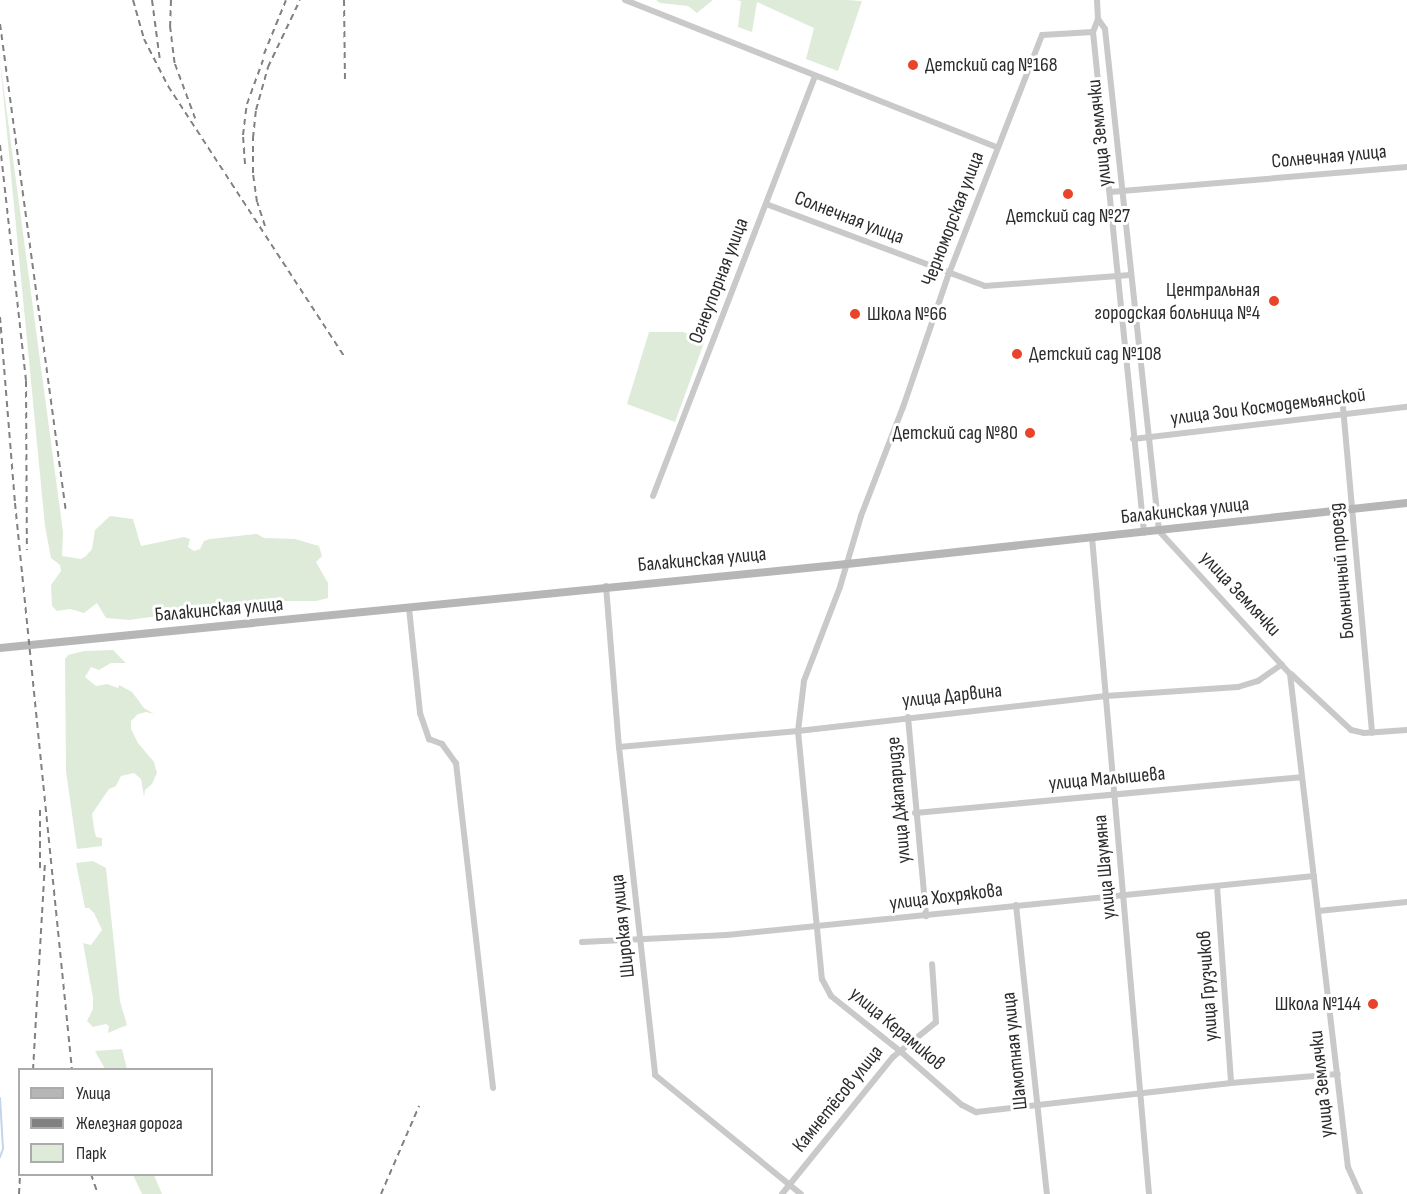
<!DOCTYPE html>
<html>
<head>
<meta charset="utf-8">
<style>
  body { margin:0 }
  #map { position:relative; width:1407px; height:1194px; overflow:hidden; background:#fff; font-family:"Sofia Sans Condensed",sans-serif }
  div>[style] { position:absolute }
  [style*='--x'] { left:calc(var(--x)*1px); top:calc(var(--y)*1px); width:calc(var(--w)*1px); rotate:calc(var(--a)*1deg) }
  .green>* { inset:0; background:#dfebd9 }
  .stream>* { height:2px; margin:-1px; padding:0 1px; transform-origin:1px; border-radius:1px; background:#c4d4eb }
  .street>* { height:6px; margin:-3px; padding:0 3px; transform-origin:3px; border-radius:3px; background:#c9c9c9 }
  .secondary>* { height:8px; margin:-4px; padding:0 4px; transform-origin:4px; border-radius:4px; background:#b6b6b6 }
  .rail>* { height:2px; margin-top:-1px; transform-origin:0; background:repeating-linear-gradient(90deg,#818181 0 6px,transparent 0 10.5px) }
  .dots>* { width:16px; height:16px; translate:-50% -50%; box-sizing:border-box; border:3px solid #fff; border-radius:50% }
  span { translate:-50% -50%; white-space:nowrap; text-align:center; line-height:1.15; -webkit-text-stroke:6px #fff; paint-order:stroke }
  .poi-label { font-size:20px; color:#2c2c2c }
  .left { translate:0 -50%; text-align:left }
  .right { translate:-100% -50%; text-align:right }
  .street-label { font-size:20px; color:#2c2c2c }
  .legend { position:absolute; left:18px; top:1068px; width:195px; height:108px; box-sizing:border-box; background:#fff; border:2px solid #ababab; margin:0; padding:8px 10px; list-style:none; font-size:18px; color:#2c2c2c }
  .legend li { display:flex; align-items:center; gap:12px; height:30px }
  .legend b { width:30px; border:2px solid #ababab }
</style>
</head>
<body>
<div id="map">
  <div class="green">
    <i style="clip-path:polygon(656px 0,713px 0,697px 13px,688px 6px,660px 3px)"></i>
    <i style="clip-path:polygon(736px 0,847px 0,862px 1px,838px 71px,806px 59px,814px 28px,757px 2px,752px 32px,738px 27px,741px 1px)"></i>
    <i style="clip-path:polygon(0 61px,63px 532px,62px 556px,81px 559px,86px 556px,92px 549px,95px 530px,110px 516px,133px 519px,141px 546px,184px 537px,190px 539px,188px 547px,194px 551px,200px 549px,204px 541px,210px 539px,257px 534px,264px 538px,295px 539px,319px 546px,322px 556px,316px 562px,328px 583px,328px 598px,316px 601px,285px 601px,253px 606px,193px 606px,188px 612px,129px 620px,106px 618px,97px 603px,84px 613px,70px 609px,57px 611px,52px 606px,51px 585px,61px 571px,60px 565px,51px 558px,45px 526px)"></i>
    <i style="clip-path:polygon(649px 332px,683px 332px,705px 340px,675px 422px,627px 404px)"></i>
    <i style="clip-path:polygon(113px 650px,126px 663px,111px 663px,99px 670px,91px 667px,85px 677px,96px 686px,107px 684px,118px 688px,119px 685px,132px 692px,144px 708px,154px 714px,146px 712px,138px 714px,131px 721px,131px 729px,138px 743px,154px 762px,157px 773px,152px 784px,145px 790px,144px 797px,141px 779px,134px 773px,121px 776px,116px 786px,109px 789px,92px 814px,94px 828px,96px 837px,102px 838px,102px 846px,77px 849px,66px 771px,65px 659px,68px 655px,84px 651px)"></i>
    <i style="clip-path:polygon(93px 861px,106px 868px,120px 1001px,127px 1025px,108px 1033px,109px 1026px,106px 1024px,93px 1027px,87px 1021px,93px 1009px,93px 998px,83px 943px,91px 945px,102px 930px,94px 913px,89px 908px,85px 908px,76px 863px)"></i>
    <i style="clip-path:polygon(122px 1049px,127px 1069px,105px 1069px,95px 1051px)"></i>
    <i style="clip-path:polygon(133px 1175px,154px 1175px,162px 1194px,142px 1194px)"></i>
  </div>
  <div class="stream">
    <i style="--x:0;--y:1098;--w:51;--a:86.6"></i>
    <i style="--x:3;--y:1149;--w:9;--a:111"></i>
  </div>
  <div class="street">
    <i style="--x:625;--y:0;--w:400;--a:21.6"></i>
    <i style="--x:1097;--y:0;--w:19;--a:87"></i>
    <i style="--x:1098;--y:19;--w:14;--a:111"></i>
    <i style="--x:1093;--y:32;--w:503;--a:84.18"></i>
    <i style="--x:1098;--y:19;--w:12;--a:55"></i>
    <i style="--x:1105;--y:29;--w:505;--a:83.86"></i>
    <i style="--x:1159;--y:531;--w:194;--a:47.5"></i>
    <i style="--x:1290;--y:674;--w:496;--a:83.3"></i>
    <i style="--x:1348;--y:1167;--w:30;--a:66"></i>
    <i style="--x:1093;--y:32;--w:51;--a:176.6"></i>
    <i style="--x:1042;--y:35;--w:256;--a:111.3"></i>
    <i style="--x:949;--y:273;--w:142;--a:108.9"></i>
    <i style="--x:903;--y:407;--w:117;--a:111.1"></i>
    <i style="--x:861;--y:516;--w:74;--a:106.5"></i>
    <i style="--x:840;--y:587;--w:101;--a:111"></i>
    <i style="--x:804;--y:681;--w:50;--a:96.8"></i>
    <i style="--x:798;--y:731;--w:249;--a:84.5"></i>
    <i style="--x:822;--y:979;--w:19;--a:62"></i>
    <i style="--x:831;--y:996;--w:88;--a:38.6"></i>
    <i style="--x:900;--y:1051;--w:82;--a:41.1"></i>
    <i style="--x:962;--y:1105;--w:16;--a:27"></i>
    <i style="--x:976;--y:1112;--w:257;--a:-6.5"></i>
    <i style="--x:1231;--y:1083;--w:107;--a:-4.8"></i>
    <i style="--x:1110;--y:192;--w:298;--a:-4.8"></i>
    <i style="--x:766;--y:204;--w:234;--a:20.5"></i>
    <i style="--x:985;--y:286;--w:146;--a:-4.3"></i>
    <i style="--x:1343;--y:407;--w:327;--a:84.9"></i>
    <i style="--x:1133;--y:439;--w:276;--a:-6.7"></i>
    <i style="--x:653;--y:496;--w:449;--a:-68.9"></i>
    <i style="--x:1092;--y:537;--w:659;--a:85.04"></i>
    <i style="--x:606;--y:586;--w:162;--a:85.4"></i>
    <i style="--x:619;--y:747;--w:330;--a:83.7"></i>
    <i style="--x:655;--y:1075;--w:188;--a:39.2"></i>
    <i style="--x:409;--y:608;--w:106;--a:84"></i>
    <i style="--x:420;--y:713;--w:28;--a:71"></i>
    <i style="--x:429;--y:739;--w:14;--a:21"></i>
    <i style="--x:442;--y:744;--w:24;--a:54"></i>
    <i style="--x:456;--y:763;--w:327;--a:83.5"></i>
    <i style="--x:1291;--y:674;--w:82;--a:43"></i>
    <i style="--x:1351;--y:730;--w:13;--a:13"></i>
    <i style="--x:1364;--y:733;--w:43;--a:-4"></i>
    <i style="--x:908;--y:717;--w:200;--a:84.8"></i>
    <i style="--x:619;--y:747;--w:180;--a:-5.1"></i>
    <i style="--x:798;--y:731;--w:310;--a:-6.5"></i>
    <i style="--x:1106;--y:696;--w:132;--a:-3.9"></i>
    <i style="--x:1238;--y:687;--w:21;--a:-17"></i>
    <i style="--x:1258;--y:681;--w:29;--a:-35"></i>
    <i style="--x:915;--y:813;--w:388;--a:-5.3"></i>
    <i style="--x:1217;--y:886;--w:197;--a:85.9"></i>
    <i style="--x:1016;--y:905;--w:291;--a:83.9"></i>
    <i style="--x:1318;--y:911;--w:89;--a:-5.8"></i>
    <i style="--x:582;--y:942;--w:145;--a:-2.8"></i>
    <i style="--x:727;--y:935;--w:590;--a:-5.74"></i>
    <i style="--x:782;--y:1194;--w:176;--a:-51"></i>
    <i style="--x:893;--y:1057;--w:55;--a:-39.1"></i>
    <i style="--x:936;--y:1022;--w:58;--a:-93.9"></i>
  </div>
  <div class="secondary">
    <i style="--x:0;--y:648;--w:851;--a:-5.66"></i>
    <i style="--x:847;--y:564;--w:563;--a:-6.22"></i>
  </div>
  <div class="rail">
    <i style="--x:133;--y:0;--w:41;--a:74.2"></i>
    <i style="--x:144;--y:39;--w:53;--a:62.9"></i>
    <i style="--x:168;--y:86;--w:322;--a:56.9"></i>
    <i style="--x:152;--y:0;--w:62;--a:82.5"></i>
    <i style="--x:171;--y:0;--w:26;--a:92"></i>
    <i style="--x:170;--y:26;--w:38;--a:83"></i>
    <i style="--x:175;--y:64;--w:58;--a:69.7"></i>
    <i style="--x:344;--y:0;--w:84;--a:89.3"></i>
    <i style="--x:0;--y:24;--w:490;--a:82.3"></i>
    <i style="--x:264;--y:54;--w:58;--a:-67.8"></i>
    <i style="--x:0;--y:145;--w:237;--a:83.7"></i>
    <i style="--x:26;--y:381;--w:169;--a:89.7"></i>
    <i style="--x:245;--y:164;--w:29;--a:-94"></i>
    <i style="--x:243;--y:135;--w:31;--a:-83"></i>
    <i style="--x:247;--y:104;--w:47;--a:-70"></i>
    <i style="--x:265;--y:226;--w:25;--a:-108"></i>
    <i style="--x:257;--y:202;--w:29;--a:-98"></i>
    <i style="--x:253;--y:173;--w:35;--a:-90"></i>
    <i style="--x:253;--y:138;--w:28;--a:-84"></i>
    <i style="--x:256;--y:110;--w:45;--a:-74.4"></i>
    <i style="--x:268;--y:67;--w:74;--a:-64.5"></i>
    <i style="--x:0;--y:317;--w:187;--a:85.4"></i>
    <i style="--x:15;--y:503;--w:570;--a:84.26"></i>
    <i style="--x:40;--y:810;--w:60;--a:90"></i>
    <i style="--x:33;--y:1070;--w:210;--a:-86.7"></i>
    <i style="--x:91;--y:1174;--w:21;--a:71"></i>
    <i style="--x:19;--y:1194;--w:20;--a:-87"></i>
    <i style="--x:381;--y:1194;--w:96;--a:-66.6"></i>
  </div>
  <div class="dots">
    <i style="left:913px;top:65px;background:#e94429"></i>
    <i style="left:1068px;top:194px;background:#e94429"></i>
    <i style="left:1274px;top:301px;background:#e94429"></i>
    <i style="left:855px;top:314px;background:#e94429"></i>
    <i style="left:1017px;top:354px;background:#e94429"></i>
    <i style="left:1030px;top:433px;background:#e94429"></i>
    <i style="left:1373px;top:1004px;background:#e94429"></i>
  </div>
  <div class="poi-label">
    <span class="left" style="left:925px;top:65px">Детский сад №168</span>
    <span style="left:1068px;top:216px">Детский сад №27</span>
    <span class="right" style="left:1260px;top:302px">Центральная<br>городская больница №4</span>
    <span class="left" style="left:867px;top:314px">Школа №66</span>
    <span class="left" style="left:1029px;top:354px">Детский сад №108</span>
    <span class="right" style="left:1018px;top:433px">Детский сад №80</span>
    <span class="right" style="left:1361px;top:1004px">Школа №144</span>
  </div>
  <div class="street-label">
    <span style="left:1100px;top:133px;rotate:-96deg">улица Землячки</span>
    <span style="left:1329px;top:157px;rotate:-5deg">Солнечная улица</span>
    <span style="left:849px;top:218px;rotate:21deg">Солнечная улица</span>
    <span style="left:953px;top:219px;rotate:-69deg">Черноморская улица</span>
    <span style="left:719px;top:281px;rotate:-69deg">Огнеупорная улица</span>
    <span style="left:1268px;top:407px;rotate:-7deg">улица Зои Космодемьянской</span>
    <span style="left:1185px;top:511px;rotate:-6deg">Балакинская улица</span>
    <span style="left:702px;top:560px;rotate:-5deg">Балакинская улица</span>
    <span style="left:1342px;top:571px;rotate:-95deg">Больничный проезд</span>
    <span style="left:1240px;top:594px;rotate:47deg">улица Землячки</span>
    <span style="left:219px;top:610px;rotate:-5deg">Балакинская улица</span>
    <span style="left:952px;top:696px;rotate:-6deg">улица Дарвина</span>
    <span style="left:1107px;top:779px;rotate:-5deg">улица Малышева</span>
    <span style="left:899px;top:800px;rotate:-95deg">улица Джапаридзе</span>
    <span style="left:1105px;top:867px;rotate:-95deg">улица Шаумяна</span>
    <span style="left:946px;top:897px;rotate:-7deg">улица Хохрякова</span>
    <span style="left:623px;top:926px;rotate:-96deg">Широкая улица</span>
    <span style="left:1208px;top:986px;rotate:-94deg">улица Грузчиков</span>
    <span style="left:897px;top:1029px;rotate:40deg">улица Керамиков</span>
    <span style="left:1015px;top:1051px;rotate:-96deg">Шамотная улица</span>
    <span style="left:1322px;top:1084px;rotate:-96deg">улица Землячки</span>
    <span style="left:838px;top:1099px;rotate:-51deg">Камнетёсов улица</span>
  </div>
  <ul class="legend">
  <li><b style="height:8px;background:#b6b6b6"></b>Улица</li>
  <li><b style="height:8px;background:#818181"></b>Железная дорога</li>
  <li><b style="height:16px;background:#dfebd9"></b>Парк</li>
  </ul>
</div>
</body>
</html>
